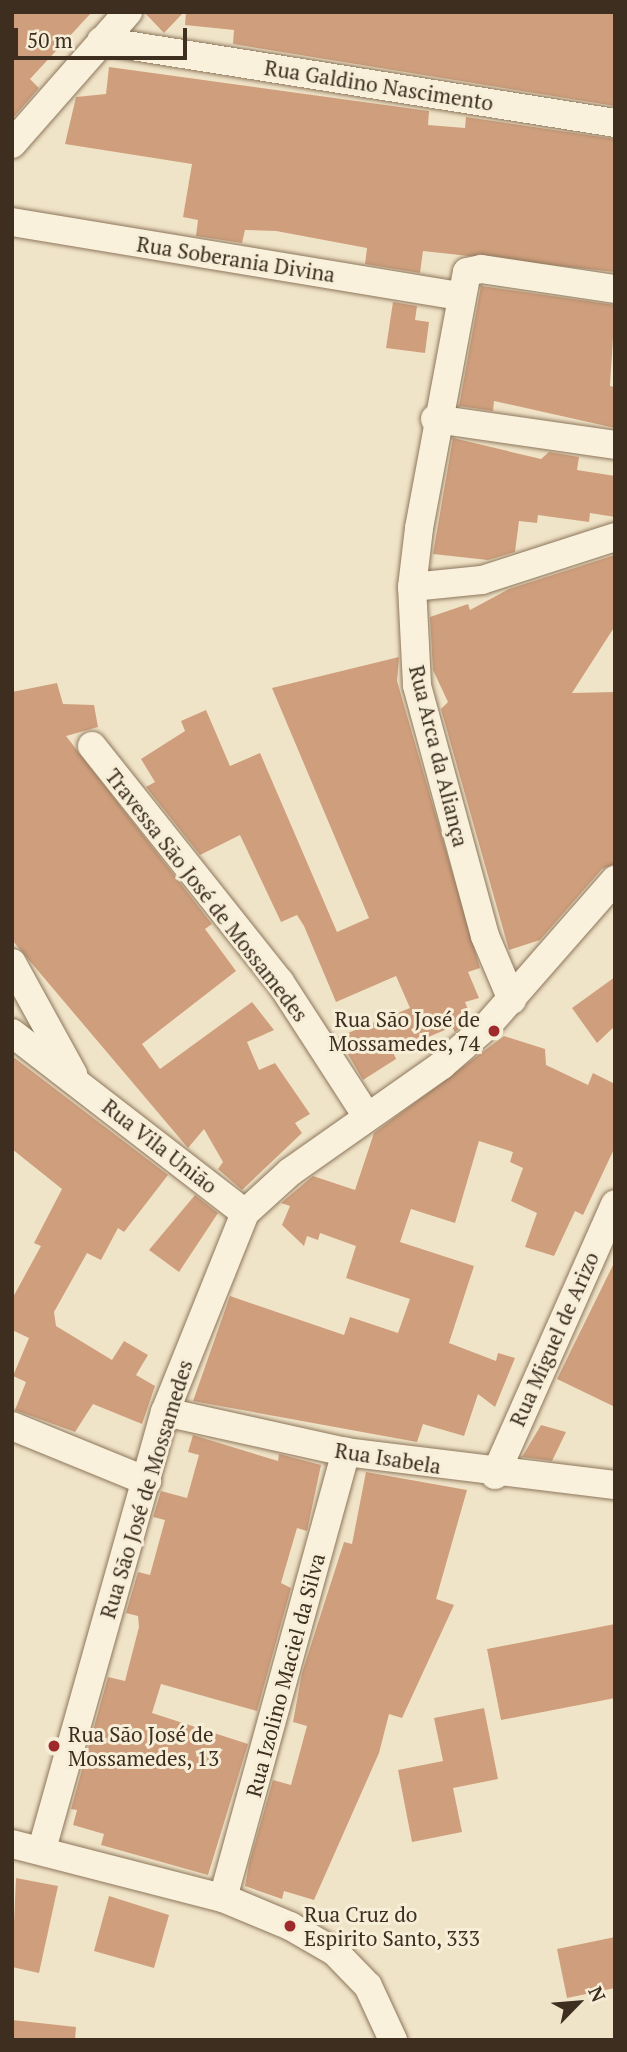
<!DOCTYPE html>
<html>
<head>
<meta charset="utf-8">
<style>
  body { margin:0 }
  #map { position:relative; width:627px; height:2052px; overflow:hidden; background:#f0e4c8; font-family:"PT Serif",serif }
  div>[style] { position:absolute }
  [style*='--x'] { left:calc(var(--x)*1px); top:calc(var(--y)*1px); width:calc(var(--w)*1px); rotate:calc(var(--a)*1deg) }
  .building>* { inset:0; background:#cf9f7d }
  .roads { filter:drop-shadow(0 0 2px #8d765c) drop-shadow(0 0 2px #8d765c) }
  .street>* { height:28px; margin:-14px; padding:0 14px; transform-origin:14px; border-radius:14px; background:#faf1dc }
  .dots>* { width:19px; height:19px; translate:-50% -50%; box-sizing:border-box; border:4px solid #f7eed8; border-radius:50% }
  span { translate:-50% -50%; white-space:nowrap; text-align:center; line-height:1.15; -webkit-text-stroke:6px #f7eed8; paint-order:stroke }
  .street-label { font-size:21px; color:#3d2e20 }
  .poi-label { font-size:21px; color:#3d2e20 }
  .right { translate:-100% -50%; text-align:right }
  .left { translate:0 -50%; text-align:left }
  .frame { position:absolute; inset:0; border:14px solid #3d2e20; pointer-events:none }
  .north { position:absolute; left:543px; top:1968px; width:70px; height:70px; -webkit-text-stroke:5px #f7eed8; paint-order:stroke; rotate:65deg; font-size:19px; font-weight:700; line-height:28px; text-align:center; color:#3d2e20 }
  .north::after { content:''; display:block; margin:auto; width:24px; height:32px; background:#3d2e20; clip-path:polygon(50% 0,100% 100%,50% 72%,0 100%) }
  .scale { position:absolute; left:14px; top:28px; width:173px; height:32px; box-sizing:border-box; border:4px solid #3d2e20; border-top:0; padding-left:9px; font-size:21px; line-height:24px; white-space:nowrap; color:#3d2e20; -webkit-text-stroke:5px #f7eed8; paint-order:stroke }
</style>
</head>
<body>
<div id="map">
  <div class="building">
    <i style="clip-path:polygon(12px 12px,92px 12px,30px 79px,39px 88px,12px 119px)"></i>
    <i style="clip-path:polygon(144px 12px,184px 12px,164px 33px)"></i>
    <i style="clip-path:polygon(186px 12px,615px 12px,615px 106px,233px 44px,234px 30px,185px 25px)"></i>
    <i style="clip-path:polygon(109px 67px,429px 111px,428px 125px,465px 128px,466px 117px,615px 139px,615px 272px,423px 251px,420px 273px,365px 264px,367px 248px,276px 231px,245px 230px,242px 243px,196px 236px,198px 220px,183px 217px,192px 164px,65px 144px,76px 97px,106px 94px)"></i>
    <i style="clip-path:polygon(481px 286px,615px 305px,610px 386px,615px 387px,615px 428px,494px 401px,493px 411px,459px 406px)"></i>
    <i style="clip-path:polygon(393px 302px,417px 306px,415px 320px,429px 322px,425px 353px,386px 348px)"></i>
    <i style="clip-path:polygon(453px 438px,541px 459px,549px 452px,579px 457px,577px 470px,615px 476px,615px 517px,590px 513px,589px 522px,538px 515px,537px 523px,519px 521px,515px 552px,488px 560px,433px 554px)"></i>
    <i style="clip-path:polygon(615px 555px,615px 626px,572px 693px,615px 692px,615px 864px,602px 869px,540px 940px,509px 950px,441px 709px,448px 702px,433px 670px,430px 617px,468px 604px,470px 610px,509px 589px)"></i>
    <i style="clip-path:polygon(399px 657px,397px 681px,480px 968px,468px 972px,479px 998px,465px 1002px,471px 1017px,455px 1032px,452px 1027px,393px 1052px,396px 1059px,363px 1080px,338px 1037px,410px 1008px,396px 976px,336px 1002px,304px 926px,297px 915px,281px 922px,240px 835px,200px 855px,146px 787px,155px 782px,141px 759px,185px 731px,181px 721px,206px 710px,230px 766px,260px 753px,337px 932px,369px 918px,272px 688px)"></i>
    <i style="clip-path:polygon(57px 683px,63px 704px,94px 705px,98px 727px,66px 736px,212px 924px,205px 929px,236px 971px,142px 1044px,160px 1069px,252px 1002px,274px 1030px,247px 1042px,259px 1070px,275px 1063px,310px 1114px,295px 1123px,302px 1133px,242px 1190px,218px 1169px,223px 1162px,204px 1129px,188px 1148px,12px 940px,12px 692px)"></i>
    <i style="clip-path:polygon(615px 977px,615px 1026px,597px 1043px,572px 1008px)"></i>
    <i style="clip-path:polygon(504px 1036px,545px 1049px,546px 1065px,588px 1085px,593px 1073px,615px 1084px,615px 1147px,583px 1215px,575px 1211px,554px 1256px,525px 1247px,537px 1213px,511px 1201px,523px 1168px,510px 1162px,513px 1152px,479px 1141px,455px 1223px,411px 1209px,400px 1242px,474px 1266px,449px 1343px,496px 1361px,498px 1353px,515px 1358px,495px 1407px,478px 1394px,464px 1436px,423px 1424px,417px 1442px,193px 1401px,230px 1296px,344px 1335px,350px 1317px,398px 1333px,410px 1299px,346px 1278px,356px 1246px,320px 1233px,318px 1240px,307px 1236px,304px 1246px,282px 1225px,290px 1206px,281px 1203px,313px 1176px,355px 1190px,374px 1133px)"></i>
    <i style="clip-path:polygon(12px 1056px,168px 1175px,124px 1232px,118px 1228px,101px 1260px,87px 1253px,54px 1312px,56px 1326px,112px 1360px,124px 1341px,148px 1355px,136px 1375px,155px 1386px,142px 1424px,93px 1404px,75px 1432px,15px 1410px,26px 1382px,13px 1376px,29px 1338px,12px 1330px,12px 1299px,41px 1246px,34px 1243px,62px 1189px,12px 1149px)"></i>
    <i style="clip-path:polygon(195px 1195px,218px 1213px,179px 1272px,149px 1250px)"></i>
    <i style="clip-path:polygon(615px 1261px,615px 1407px,557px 1379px)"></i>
    <i style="clip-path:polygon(541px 1425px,566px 1432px,552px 1461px,522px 1457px)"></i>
    <i style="clip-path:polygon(193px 1435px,278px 1461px,279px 1454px,321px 1465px,307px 1531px,297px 1528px,281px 1583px,291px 1588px,257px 1711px,161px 1684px,152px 1713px,248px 1744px,208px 1875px,101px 1845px,104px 1834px,73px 1825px,77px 1810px,71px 1809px,108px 1677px,125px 1681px,139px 1627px,138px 1616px,126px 1613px,138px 1572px,150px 1575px,165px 1520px,153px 1517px,161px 1491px,187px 1498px,199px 1455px,188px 1452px)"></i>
    <i style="clip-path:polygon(366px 1472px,467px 1490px,436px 1599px,454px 1605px,402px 1718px,389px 1714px,379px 1753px,314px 1900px,284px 1891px,282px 1899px,245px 1886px,249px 1864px,273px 1780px,291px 1785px,307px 1726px,293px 1722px,302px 1673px,344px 1542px,352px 1544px)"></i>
    <i style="clip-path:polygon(615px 1624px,615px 1698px,501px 1720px,487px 1649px)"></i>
    <i style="clip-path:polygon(484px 1708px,498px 1779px,453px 1788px,462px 1832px,412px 1842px,398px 1770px,443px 1761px,434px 1718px)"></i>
    <i style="clip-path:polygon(16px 1878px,58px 1886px,39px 1973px,12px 1967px)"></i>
    <i style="clip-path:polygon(109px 1896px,169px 1915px,154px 1968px,94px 1951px)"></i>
    <i style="clip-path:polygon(615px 1937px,615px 1988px,567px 1998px,557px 1949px)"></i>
    <i style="clip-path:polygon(12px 2020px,76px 2027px,75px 2040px,12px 2040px)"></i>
  </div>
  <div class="roads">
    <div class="street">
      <i style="--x:101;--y:41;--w:520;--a:9.06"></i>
      <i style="--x:12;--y:144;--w:176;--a:-48.7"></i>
      <i style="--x:12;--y:222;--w:453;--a:9.4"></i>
      <i style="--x:435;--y:419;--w:182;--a:8.2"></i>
      <i style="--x:412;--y:587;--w:70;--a:-5.7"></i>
      <i style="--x:482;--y:580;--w:140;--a:-17.9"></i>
      <i style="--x:92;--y:746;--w:302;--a:51.5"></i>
      <i style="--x:280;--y:982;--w:158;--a:57.1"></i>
      <i style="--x:12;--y:963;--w:127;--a:61.2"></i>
      <i style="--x:512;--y:1000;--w:69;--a:-112.9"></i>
      <i style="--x:485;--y:936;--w:260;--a:-105.2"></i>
      <i style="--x:417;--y:685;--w:98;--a:-92.9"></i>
      <i style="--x:412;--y:587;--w:59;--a:-83.2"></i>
      <i style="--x:419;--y:528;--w:260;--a:-79.4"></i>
      <i style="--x:467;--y:272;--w:14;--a:-12"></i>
      <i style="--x:481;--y:269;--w:135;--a:8.5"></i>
      <i style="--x:12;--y:1033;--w:294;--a:37.7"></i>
      <i style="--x:165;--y:1412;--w:185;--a:12.5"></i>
      <i style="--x:346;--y:1452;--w:271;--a:7"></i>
      <i style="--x:12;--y:1426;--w:146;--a:22.2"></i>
      <i style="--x:495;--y:1475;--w:296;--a:-66.1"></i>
      <i style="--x:12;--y:1844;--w:218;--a:14.4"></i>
      <i style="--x:223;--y:1898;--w:73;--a:22.7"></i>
      <i style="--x:290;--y:1926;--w:52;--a:30"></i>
      <i style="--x:335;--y:1952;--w:47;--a:45.9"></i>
      <i style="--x:368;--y:1986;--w:60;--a:65.2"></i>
      <i style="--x:42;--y:1849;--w:454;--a:-74.3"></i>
      <i style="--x:165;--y:1412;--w:214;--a:-68.1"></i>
      <i style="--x:245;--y:1213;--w:61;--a:-42.3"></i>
      <i style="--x:290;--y:1172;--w:186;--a:-35.1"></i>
      <i style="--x:442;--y:1065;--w:61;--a:-41"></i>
      <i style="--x:488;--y:1025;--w:193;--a:-48.8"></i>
      <i style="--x:223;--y:1898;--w:463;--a:-74.6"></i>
    </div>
  </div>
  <div class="dots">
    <i style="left:494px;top:1031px;background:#9e2a2b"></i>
    <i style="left:54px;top:1746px;background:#9e2a2b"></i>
    <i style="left:290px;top:1926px;background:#9e2a2b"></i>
  </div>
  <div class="street-label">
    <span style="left:379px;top:85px;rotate:9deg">Rua Galdino Nascimento</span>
    <span style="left:236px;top:259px;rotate:9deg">Rua Soberania Divina</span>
    <span style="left:439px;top:756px;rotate:76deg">Rua Arca da Aliança</span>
    <span style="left:207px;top:895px;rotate:52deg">Travessa São José de Mossamedes</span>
    <span style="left:160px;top:1146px;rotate:38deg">Rua Vila União</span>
    <span style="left:554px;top:1339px;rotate:-66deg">Rua Miguel de Arizo</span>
    <span style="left:388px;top:1458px;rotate:9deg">Rua Isabela</span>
    <span style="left:146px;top:1489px;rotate:-73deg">Rua São José de Mossamedes</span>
    <span style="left:285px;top:1675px;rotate:-75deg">Rua Izolino Maciel da Silva</span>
  </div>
  <div class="poi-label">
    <span class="right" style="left:480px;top:1031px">Rua São José de<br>Mossamedes, 74</span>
    <span class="left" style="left:68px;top:1746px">Rua São José de<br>Mossamedes, 13</span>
    <span class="left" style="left:304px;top:1926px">Rua Cruz do<br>Espirito Santo, 333</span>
  </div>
  <div class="frame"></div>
  <div class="north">N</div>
  <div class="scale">50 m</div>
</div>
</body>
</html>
